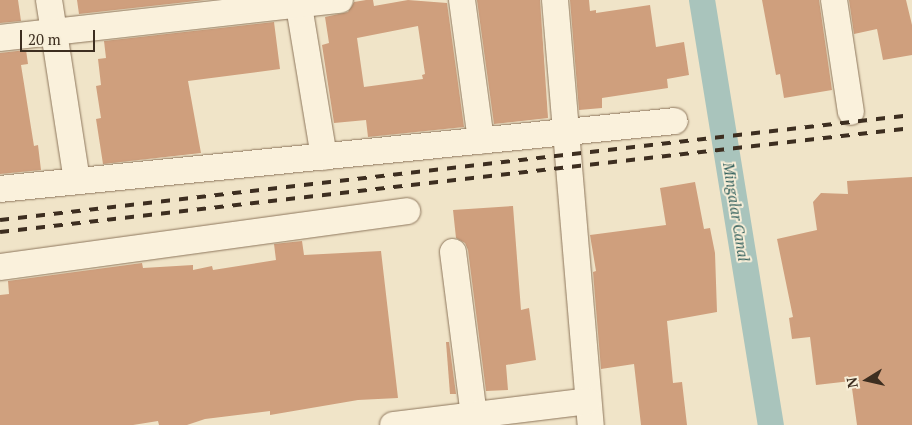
<!DOCTYPE html>
<html>
<head>
<meta charset="utf-8">
<style>
  body { margin:0 }
  #map { position:relative; width:912px; height:425px; overflow:hidden; background:#f0e4c8; font-family:"PT Serif",serif }
  div>[style] { position:absolute }
  [style*='--x'] { left:calc(var(--x)*1px); top:calc(var(--y)*1px); width:calc(var(--w)*1px); rotate:calc(var(--a)*1deg) }
  .canal>* { height:26px; margin:-13px; padding:0 13px; transform-origin:13px; border-radius:13px; background:#a9c4bc }
  .building>* { inset:0; background:#cf9f7d }
  .roads { filter:drop-shadow(0 0 1px #8d765c) drop-shadow(0 0 1px #8d765c) }
  .minor>* { height:26px; margin:-13px; padding:0 13px; transform-origin:13px; border-radius:13px; background:#faf1dc }
  .rail>* { height:4px; margin-top:-2px; transform-origin:0; background:repeating-linear-gradient(90deg,#3d2e20 0 9px,transparent 0 18px) }
  span { translate:-50% -50%; white-space:nowrap; text-align:center; line-height:1.15; -webkit-text-stroke:4px #f7eed8; paint-order:stroke }
  .water-label { font-size:15px; color:#2f5d5a; font-style:italic }
  .north { position:absolute; left:842px; top:355px; width:50px; height:50px; -webkit-text-stroke:4px #f7eed8; paint-order:stroke; rotate:260deg; font-size:14px; font-weight:700; line-height:20px; text-align:center; color:#3d2e20 }
  .north::after { content:''; display:block; margin:auto; width:18px; height:22px; background:#3d2e20; clip-path:polygon(50% 0,100% 100%,50% 72%,0 100%) }
  .scale { position:absolute; left:20px; top:30px; width:75px; height:22px; box-sizing:border-box; border:2px solid #3d2e20; border-top:0; padding-left:6px; font-size:15px; line-height:18px; white-space:nowrap; color:#3d2e20; -webkit-text-stroke:4px #f7eed8; paint-order:stroke }
</style>
</head>
<body>
<div id="map">
  <div class="canal">
    <i style="--x:702;--y:0;--w:431;--a:80.8"></i>
  </div>
  <div class="building">
    <i style="clip-path:polygon(0 0,18px 0,21px 21px,0 23px)"></i>
    <i style="clip-path:polygon(77px 0,205px 0,79px 14px)"></i>
    <i style="clip-path:polygon(evenodd,366px 0,373px 0,374px 6px,408px 0,447px 3px,464px 127px,368px 137px,366px 120px,334px 123px,322px 45px,329px 43px,325px 17px,348px 12px,354px 2px,366px 0,418px 26px,425px 74px,422px 75px,423px 79px,364px 87px,357px 38px,418px 26px)"></i>
    <i style="clip-path:polygon(477px 0,540px 0,548px 118px,494px 124px)"></i>
    <i style="clip-path:polygon(570px 0,589px 0,590px 11px,596px 10px,596px 13px,650px 5px,656px 47px,684px 42px,689px 75px,667px 79px,668px 88px,602px 98px,602px 108px,579px 110px)"></i>
    <i style="clip-path:polygon(762px 0,819px 0,832px 90px,784px 98px,780px 74px,776px 75px)"></i>
    <i style="clip-path:polygon(849px 0,906px 0,912px 25px,912px 55px,883px 60px,877px 29px,854px 34px)"></i>
    <i style="clip-path:polygon(274px 22px,280px 69px,188px 81px,201px 153px,103px 164px,96px 119px,101px 118px,96px 86px,101px 85px,98px 59px,106px 58px,104px 41px)"></i>
    <i style="clip-path:polygon(26px 50px,28px 64px,21px 65px,34px 146px,38px 145px,41px 170px,0 174px,0 53px)"></i>
    <i style="clip-path:polygon(912px 177px,912px 425px,857px 425px,851px 381px,816px 385px,810px 337px,792px 339px,789px 318px,793px 317px,777px 239px,817px 230px,813px 202px,821px 193px,848px 194px,847px 181px)"></i>
    <i style="clip-path:polygon(695px 182px,704px 229px,710px 228px,715px 253px,717px 312px,667px 321px,673px 383px,682px 382px,687px 425px,641px 425px,634px 364px,601px 369px,593px 272px,596px 271px,590px 235px,666px 225px,660px 188px)"></i>
    <i style="clip-path:polygon(513px 206px,521px 310px,529px 308px,536px 360px,506px 365px,508px 390px,486px 391px,468px 250px,465px 243px,456px 238px,453px 210px)"></i>
    <i style="clip-path:polygon(302px 241px,304px 255px,381px 251px,398px 398px,358px 400px,270px 415px,270px 411px,205px 419px,187px 425px,159px 425px,158px 421px,133px 425px,0 425px,0 295px,9px 294px,8px 281px,142px 263px,143px 268px,193px 265px,193px 270px,212px 266px,213px 270px,276px 260px,274px 244px)"></i>
    <i style="clip-path:polygon(446px 342px,449px 342px,456px 394px,450px 394px)"></i>
  </div>
  <div class="roads">
    <div class="minor">
      <i style="--x:49;--y:0;--w:183;--a:81.2"></i>
      <i style="--x:298;--y:0;--w:159;--a:80.6"></i>
      <i style="--x:462;--y:0;--w:142;--a:82.3"></i>
      <i style="--x:555;--y:0;--w:427;--a:85.2"></i>
      <i style="--x:834;--y:0;--w:113;--a:81.4"></i>
      <i style="--x:0;--y:38;--w:342;--a:-6.4"></i>
      <i style="--x:0;--y:189;--w:678;--a:-5.75"></i>
      <i style="--x:453;--y:252;--w:164;--a:82.7"></i>
      <i style="--x:0;--y:267;--w:411;--a:-7.8"></i>
      <i style="--x:393;--y:425;--w:196;--a:-7"></i>
    </div>
  </div>
  <div class="rail">
    <i style="--x:0;--y:220;--w:918;--a:-6.57"></i>
    <i style="--x:0;--y:232;--w:918;--a:-6.51"></i>
  </div>
  <div class="water-label">
    <span style="left:736px;top:212px;rotate:81deg">Mingalar Canal</span>
  </div>
  <div class="north">N</div>
  <div class="scale">20 m</div>
</div>
</body>
</html>
